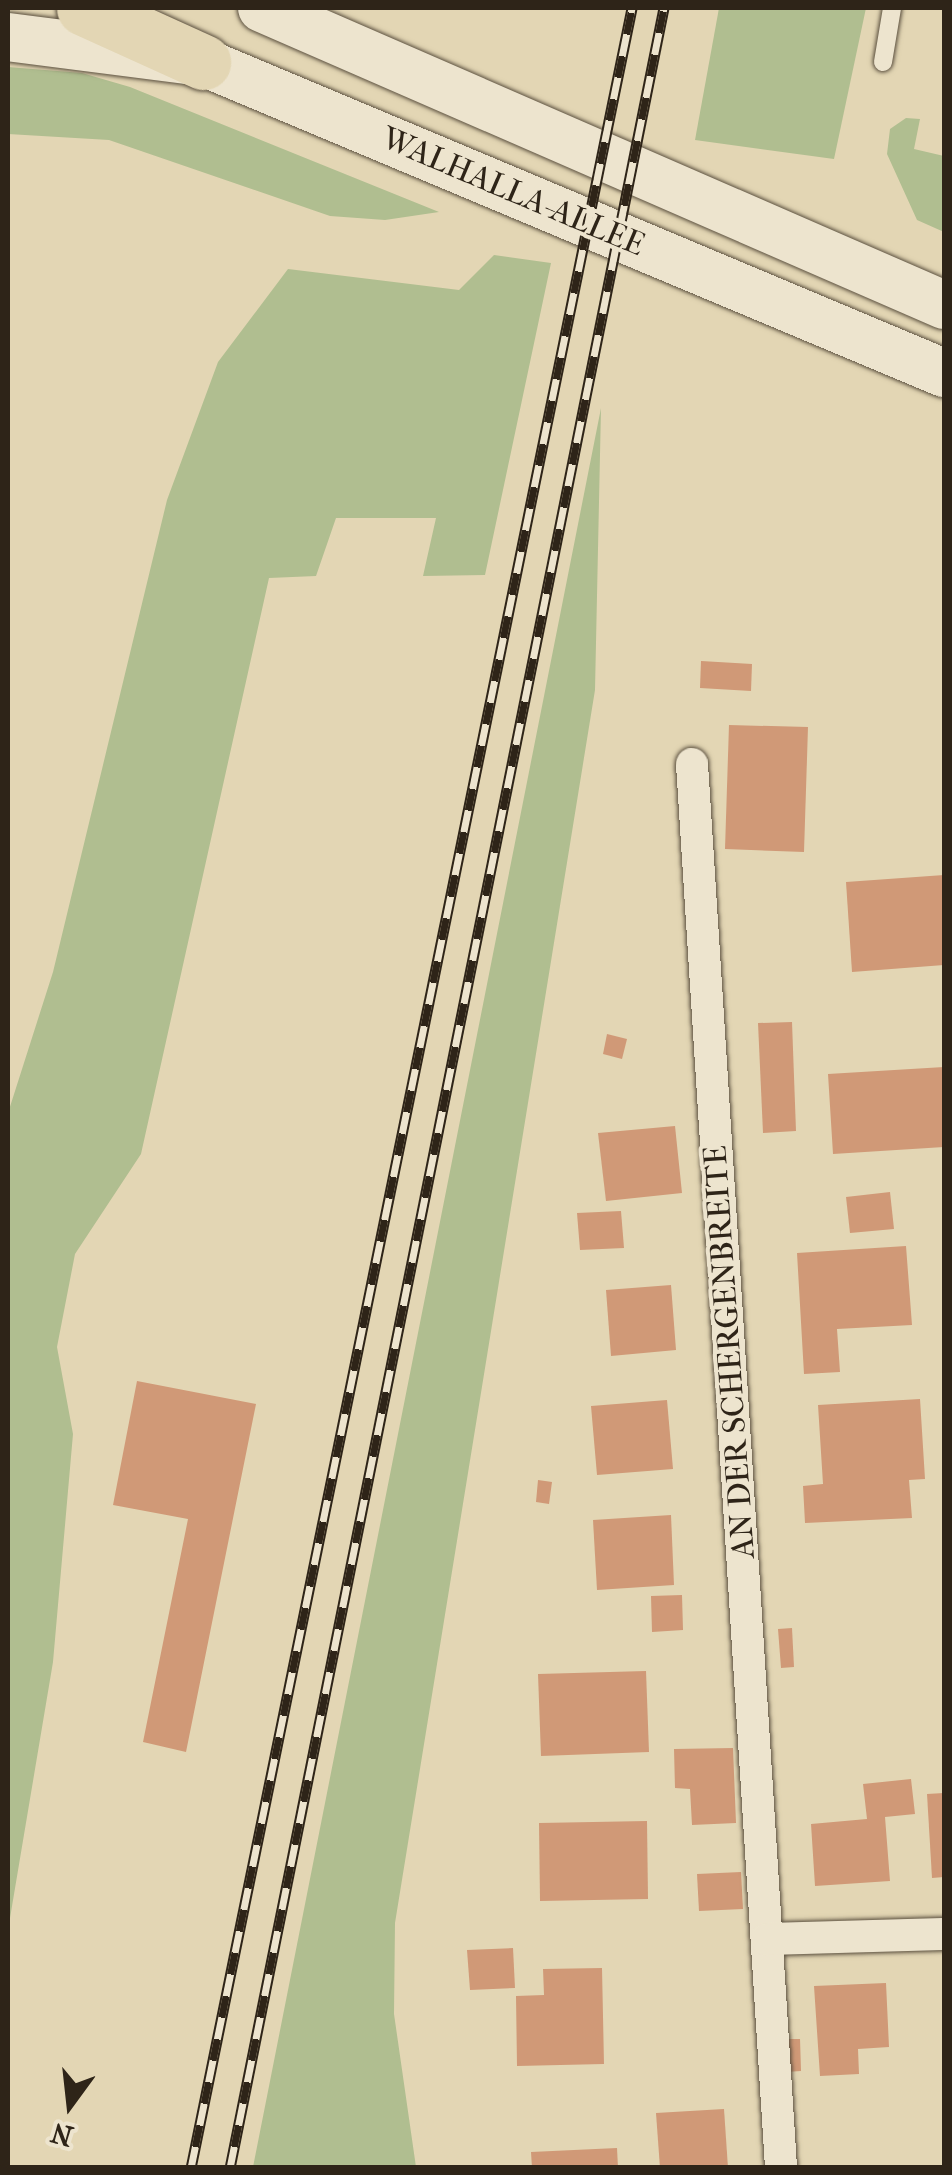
<!DOCTYPE html>
<html>
<head>
<meta charset="utf-8">
<style>
  body { margin:0 }
  #map { position:relative; width:952px; height:2175px; overflow:hidden; background:#e3d6b4; font-family:"IM FELL French Canon",serif }
  div>[style] { position:absolute }
  [style*='--x'] { left:calc(var(--x)*1px); top:calc(var(--y)*1px); width:calc(var(--w)*1px); rotate:calc(var(--a)*1deg) }
  .green>* { inset:0; background:#b0be90 }
  .building>* { inset:0; background:#d09977 }
  .roads { filter:drop-shadow(0 0 2px #5b503f) drop-shadow(0 0 2px #5b503f) }
  .service>* { height:18px; margin:-9px; padding:0 9px; transform-origin:9px; border-radius:9px; background:#ede4ce }
  .minor>* { height:32px; margin:-16px; padding:0 16px; transform-origin:16px; border-radius:16px; background:#ede4ce }
  .secondary>* { height:48px; margin:-24px; padding:0 24px; transform-origin:24px; border-radius:24px; background:#ede4ce }
  .trunk>* { height:55px; margin:-27.5px; padding:0 27.5px; transform-origin:27.5px; border-radius:27.5px; background:#e3d6b4 }
  .rail>* { height:11px; margin-top:-5.5px; transform-origin:0; background:repeating-linear-gradient(90deg,#ede4ce 0 22px,#2e2418 0 44px); box-sizing:border-box; border-block:2px solid #2e2418 }
  span { translate:-50% -50%; white-space:nowrap; text-align:center; line-height:1.15; -webkit-text-stroke:8px #ede4ce; paint-order:stroke }
  .street-label { font-size:32px; color:#2e2418 }
  .frame { position:absolute; inset:0; border:10px solid #2e2418; pointer-events:none }
  .north { position:absolute; left:20px; top:2055px; width:100px; height:100px; -webkit-text-stroke:8px #ede4ce; paint-order:stroke; rotate:195deg; font-size:28px; font-weight:700; line-height:40px; text-align:center; color:#2e2418 }
  .north::after { content:''; display:block; margin:auto; width:35px; height:45px; background:#2e2418; clip-path:polygon(50% 0,100% 100%,50% 72%,0 100%) }
</style>
</head>
<body>
<div id="map">
  <div class="green">
    <i style="clip-path:polygon(719px 8px,866px 8px,834px 159px,695px 140px)"></i>
    <i style="clip-path:polygon(8px 67px,82px 73px,130px 87px,439px 212px,385px 220px,330px 216px,109px 140px,8px 134px)"></i>
    <i style="clip-path:polygon(906px 118px,920px 119px,914px 149px,944px 156px,944px 232px,917px 220px,887px 154px,890px 129px)"></i>
    <i style="clip-path:polygon(494px 255px,551px 263px,485px 575px,423px 576px,436px 518px,336px 518px,316px 576px,269px 578px,141px 1154px,75px 1254px,57px 1347px,73px 1434px,53px 1662px,8px 1930px,8px 1113px,53px 972px,167px 500px,218px 362px,288px 269px,459px 290px)"></i>
    <i style="clip-path:polygon(601px 408px,595px 690px,395px 1923px,394px 2014px,416px 2167px,253px 2167px)"></i>
  </div>
  <div class="building">
    <i style="clip-path:polygon(701px 661px,752px 664px,751px 691px,700px 688px)"></i>
    <i style="clip-path:polygon(729px 725px,808px 727px,804px 852px,725px 849px)"></i>
    <i style="clip-path:polygon(944px 875px,944px 965px,852px 972px,846px 882px)"></i>
    <i style="clip-path:polygon(792px 1022px,796px 1131px,763px 1133px,758px 1023px)"></i>
    <i style="clip-path:polygon(607px 1034px,627px 1039px,622px 1059px,603px 1054px)"></i>
    <i style="clip-path:polygon(944px 1067px,944px 1147px,833px 1154px,828px 1074px)"></i>
    <i style="clip-path:polygon(675px 1126px,682px 1193px,606px 1201px,598px 1133px)"></i>
    <i style="clip-path:polygon(890px 1192px,894px 1229px,850px 1233px,846px 1197px)"></i>
    <i style="clip-path:polygon(621px 1211px,624px 1248px,580px 1250px,577px 1213px)"></i>
    <i style="clip-path:polygon(906px 1246px,912px 1325px,837px 1329px,840px 1372px,804px 1374px,797px 1253px)"></i>
    <i style="clip-path:polygon(671px 1285px,676px 1350px,611px 1356px,606px 1290px)"></i>
    <i style="clip-path:polygon(137px 1381px,256px 1404px,186px 1752px,143px 1742px,188px 1519px,113px 1505px)"></i>
    <i style="clip-path:polygon(920px 1399px,925px 1479px,909px 1480px,912px 1518px,805px 1523px,803px 1486px,823px 1484px,818px 1405px)"></i>
    <i style="clip-path:polygon(667px 1400px,673px 1469px,597px 1475px,591px 1406px)"></i>
    <i style="clip-path:polygon(538px 1480px,552px 1482px,549px 1504px,536px 1502px)"></i>
    <i style="clip-path:polygon(671px 1515px,674px 1585px,597px 1590px,593px 1520px)"></i>
    <i style="clip-path:polygon(682px 1595px,683px 1630px,652px 1632px,651px 1596px)"></i>
    <i style="clip-path:polygon(792px 1628px,794px 1667px,781px 1668px,778px 1629px)"></i>
    <i style="clip-path:polygon(646px 1671px,649px 1752px,541px 1756px,538px 1674px)"></i>
    <i style="clip-path:polygon(733px 1748px,736px 1823px,692px 1825px,690px 1789px,675px 1788px,674px 1749px)"></i>
    <i style="clip-path:polygon(911px 1779px,915px 1814px,885px 1817px,890px 1881px,815px 1886px,811px 1824px,867px 1819px,863px 1784px)"></i>
    <i style="clip-path:polygon(944px 1793px,944px 1877px,932px 1878px,927px 1794px)"></i>
    <i style="clip-path:polygon(647px 1821px,648px 1899px,540px 1901px,539px 1823px)"></i>
    <i style="clip-path:polygon(741px 1872px,743px 1909px,699px 1911px,697px 1874px)"></i>
    <i style="clip-path:polygon(513px 1948px,515px 1988px,470px 1990px,467px 1950px)"></i>
    <i style="clip-path:polygon(602px 1968px,604px 2064px,517px 2066px,516px 1996px,544px 1995px,543px 1969px)"></i>
    <i style="clip-path:polygon(886px 1983px,889px 2047px,858px 2049px,859px 2074px,820px 2076px,814px 1986px)"></i>
    <i style="clip-path:polygon(786px 2039px,800px 2039px,801px 2071px,786px 2072px)"></i>
    <i style="clip-path:polygon(724px 2109px,728px 2168px,660px 2168px,656px 2113px)"></i>
    <i style="clip-path:polygon(617px 2148px,618px 2168px,532px 2168px,531px 2152px)"></i>
  </div>
  <div class="roads">
    <div class="service">
      <i style="--x:883;--y:62;--w:55;--a:-80.5"></i>
    </div>
    <div class="minor">
      <i style="--x:692;--y:764;--w:1407;--a:86.37"></i>
      <i style="--x:767;--y:1939;--w:177;--a:-1.6"></i>
    </div>
    <div class="secondary">
      <i style="--x:262;--y:8;--w:744;--a:23.53"></i>
      <i style="--x:8;--y:37;--w:197;--a:7.3"></i>
      <i style="--x:203;--y:62;--w:804;--a:22.77"></i>
    </div>
    <div class="trunk">
      <i style="--x:84;--y:8;--w:131;--a:24.4"></i>
    </div>
  </div>
  <div class="rail">
    <i style="--x:191;--y:2168;--w:2205;--a:-78.46"></i>
    <i style="--x:230;--y:2168;--w:2203;--a:-78.64"></i>
  </div>
  <div class="street-label">
    <span style="left:513px;top:192px;rotate:23deg">WALHALLA-ALLEE</span>
    <span style="left:730px;top:1352px;rotate:-94deg">AN DER SCHERGENBREITE</span>
  </div>
  <div class="frame"></div>
  <div class="north">N</div>
</div>
</body>
</html>
